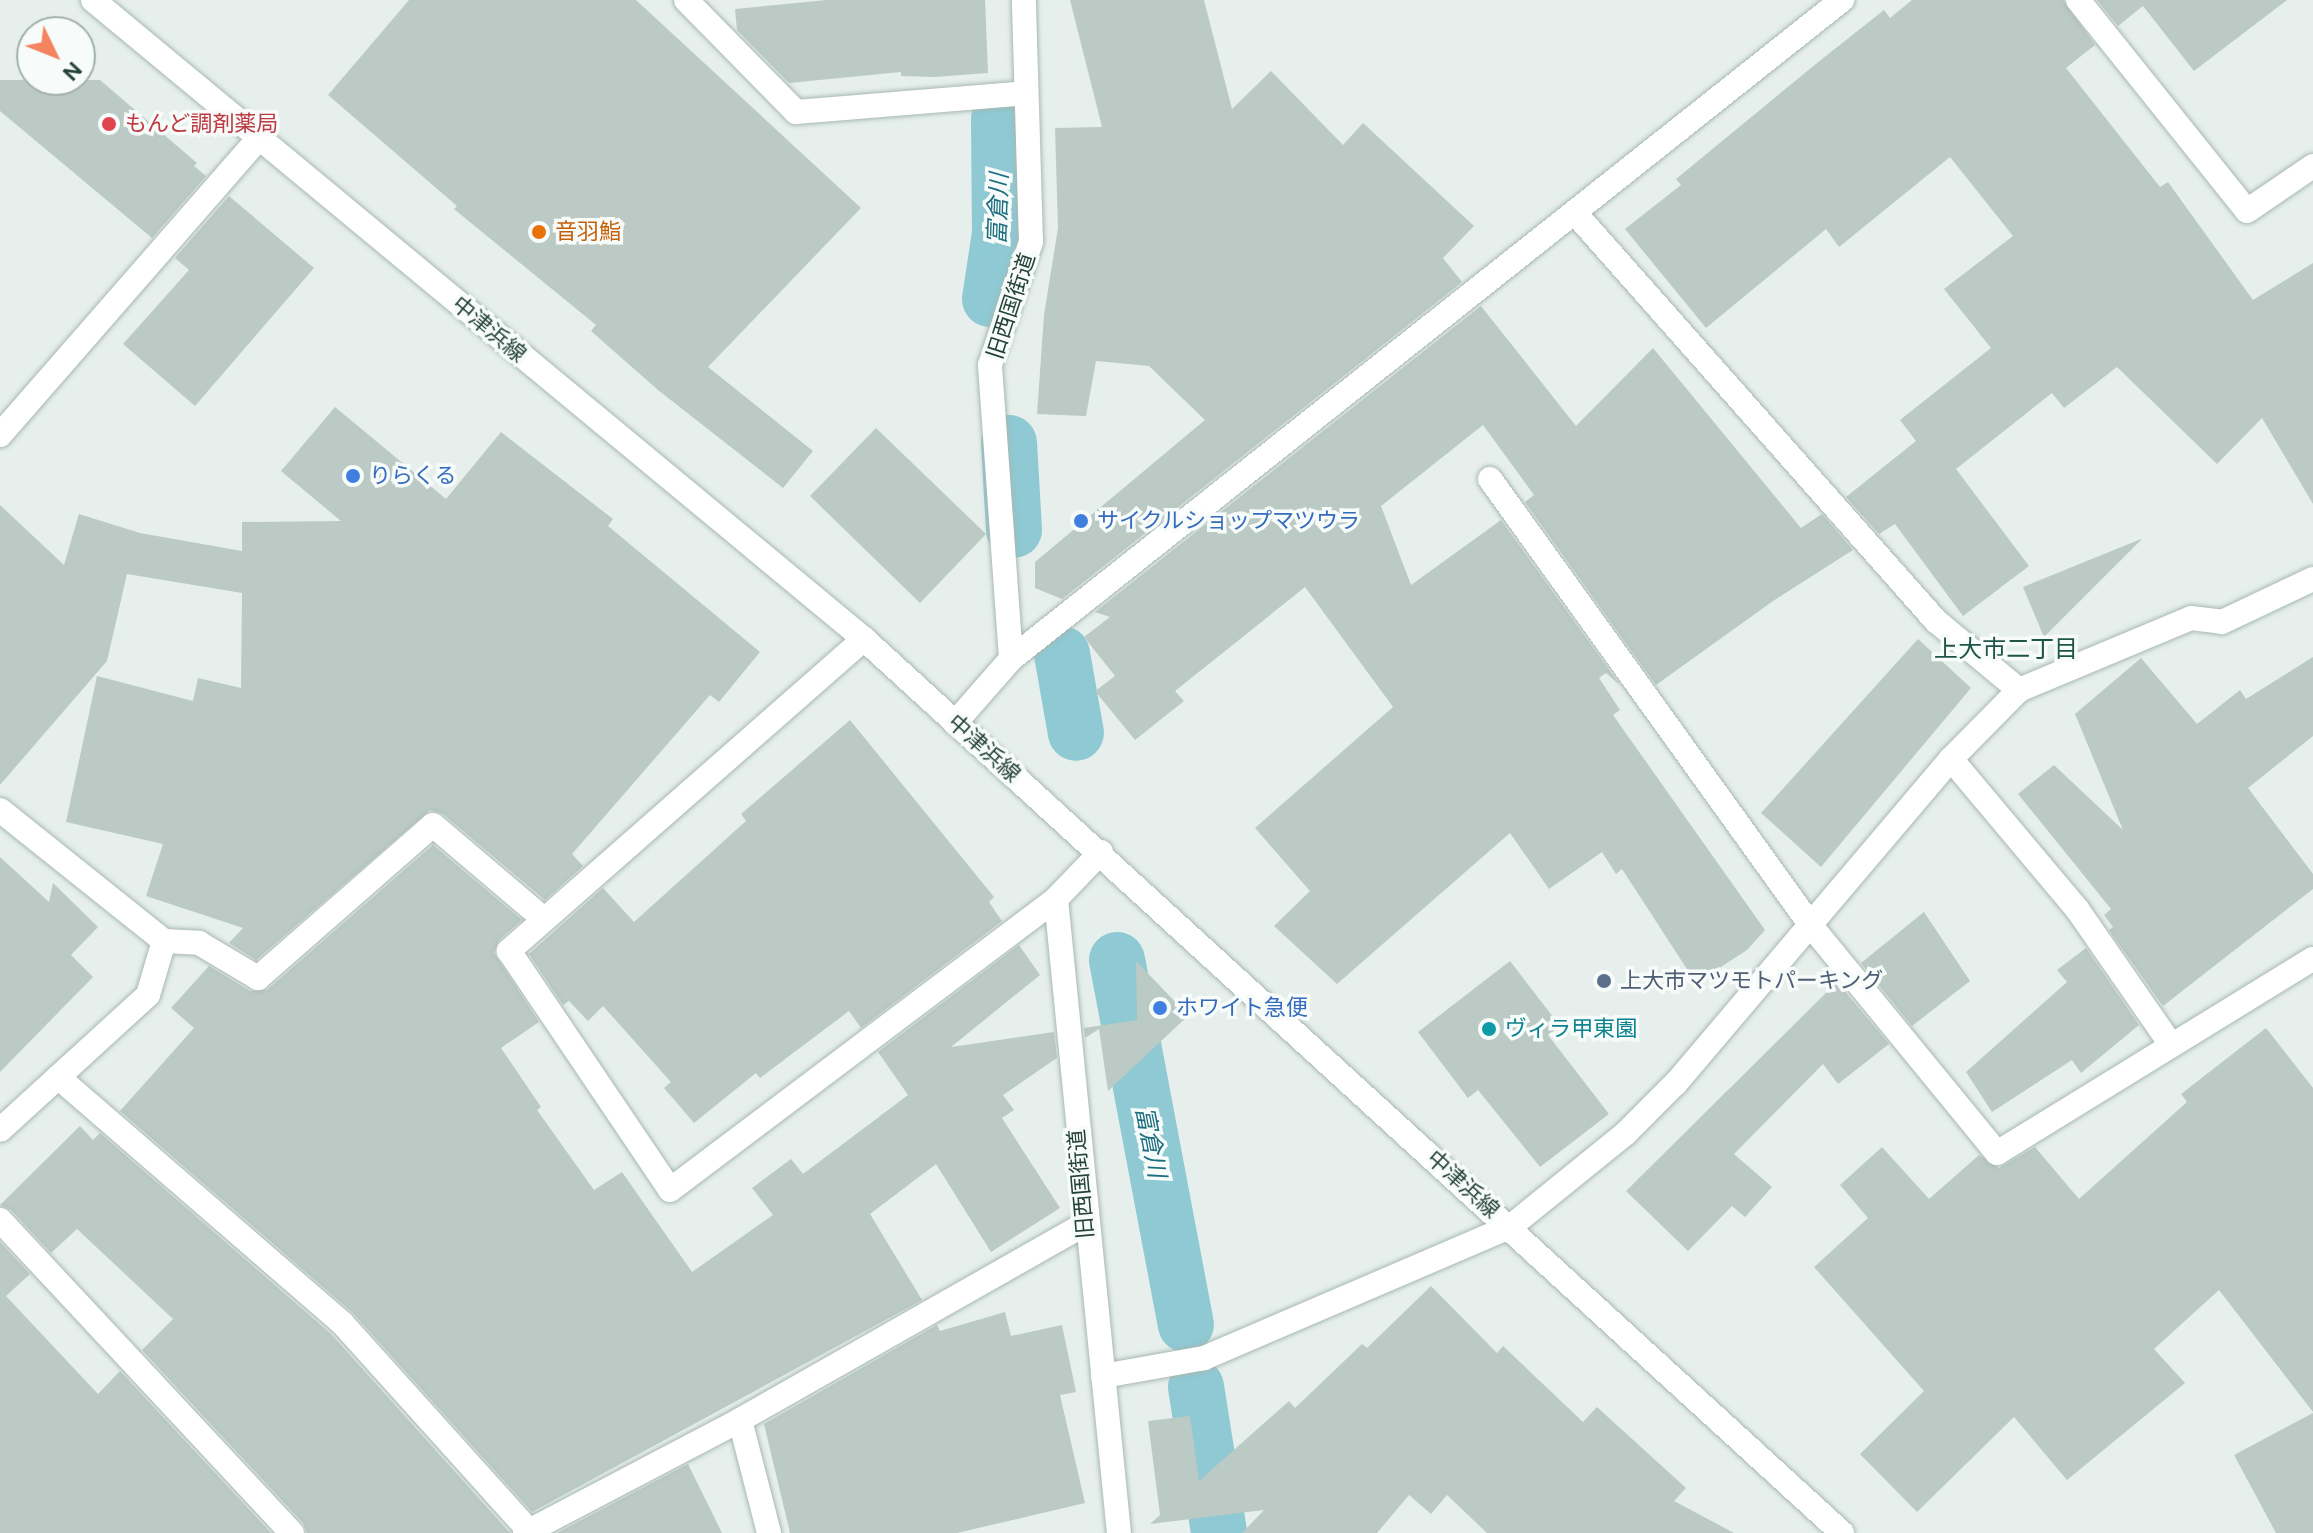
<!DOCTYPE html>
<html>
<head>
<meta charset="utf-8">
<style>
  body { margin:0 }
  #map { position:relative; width:2313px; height:1533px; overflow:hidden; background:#e6efeb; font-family:"DM Sans","Noto Sans JP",sans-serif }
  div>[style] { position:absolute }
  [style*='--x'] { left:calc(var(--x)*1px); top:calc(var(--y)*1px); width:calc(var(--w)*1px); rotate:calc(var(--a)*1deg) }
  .canal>* { height:56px; margin:-28px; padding:0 28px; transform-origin:28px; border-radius:28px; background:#8ec9d4 }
  .building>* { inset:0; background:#bbcac4 }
  .roads { filter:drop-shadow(0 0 2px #a8b8b2) drop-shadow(0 0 2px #a8b8b2) }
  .minor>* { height:24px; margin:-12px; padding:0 12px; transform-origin:12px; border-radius:12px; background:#fff }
  .dots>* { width:22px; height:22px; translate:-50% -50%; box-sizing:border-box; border:4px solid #f7fbf9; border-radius:50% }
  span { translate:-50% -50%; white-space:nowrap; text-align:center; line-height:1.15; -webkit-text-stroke:7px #f7fbf9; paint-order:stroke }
  .health-label { font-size:22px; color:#be3a42 }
  .left { translate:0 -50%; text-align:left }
  .food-label { font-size:22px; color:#c56008 }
  .street-label { font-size:22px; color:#24423a }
  .shop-label { font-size:22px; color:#366cbe }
  .service-label { font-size:22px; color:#4e5e75 }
  .culture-label { font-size:22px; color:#0d838f }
  .water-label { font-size:24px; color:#1c6f80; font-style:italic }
  .neighbourhood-label { font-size:24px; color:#1f5548 }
  .north { position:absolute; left:16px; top:16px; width:80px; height:80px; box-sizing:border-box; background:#f7fbf9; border:2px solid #a3b1ad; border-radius:50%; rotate:133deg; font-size:22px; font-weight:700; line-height:32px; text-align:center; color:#24423a }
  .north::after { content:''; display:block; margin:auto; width:28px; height:36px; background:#f4845f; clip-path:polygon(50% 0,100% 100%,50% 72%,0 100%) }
</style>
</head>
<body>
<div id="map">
  <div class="canal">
    <i style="--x:990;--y:299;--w:66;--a:-81.3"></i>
    <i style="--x:1000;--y:234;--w:115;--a:-90.5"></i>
    <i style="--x:1009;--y:443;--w:87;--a:86.7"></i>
    <i style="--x:1062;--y:654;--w:80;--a:80"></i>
    <i style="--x:1117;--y:960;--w:371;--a:79.3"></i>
    <i style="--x:1196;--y:1387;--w:148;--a:81"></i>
  </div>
  <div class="building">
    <i style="clip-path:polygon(409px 0,636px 0,861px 208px,708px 367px,813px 451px,783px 488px,658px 390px,591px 331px,596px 325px,454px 209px,457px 206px,328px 95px)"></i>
    <i style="clip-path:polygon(827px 0,985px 0,988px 73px,934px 77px,901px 76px,901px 72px,789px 83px,737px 30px,735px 9px)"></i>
    <i style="clip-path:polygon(1070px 0,1204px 0,1232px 109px,1271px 71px,1343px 145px,1363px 123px,1474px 226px,1443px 258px,1462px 282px,1062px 599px,1035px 588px,1035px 562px,1205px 420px,1149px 366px,1096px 361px,1086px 416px,1037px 414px,1044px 315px,1058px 228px,1055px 128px,1102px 127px)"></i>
    <i style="clip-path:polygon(1912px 0,2063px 0,2095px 45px,2066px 68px,2160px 187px,2168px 182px,2253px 300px,2313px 263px,2313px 504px,2262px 418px,2217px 464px,2117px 367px,2064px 408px,2052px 393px,1956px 469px,2029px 566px,1963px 616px,1895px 524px,1879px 534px,1846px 497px,1916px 441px,1900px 420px,1991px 348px,1944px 289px,2013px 236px,1950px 157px,1839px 247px,1826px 229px,1706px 328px,1625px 229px,1681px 185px,1676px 179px,1817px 63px,1884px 10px,1890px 18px)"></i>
    <i style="clip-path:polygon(2097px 0,2287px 0,2194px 71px,2143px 6px,2118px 26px)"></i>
    <i style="clip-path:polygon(0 80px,100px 80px,197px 163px,194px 166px,206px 176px,152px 238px,0 111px)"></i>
    <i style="clip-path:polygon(229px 196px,314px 268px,195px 406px,123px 344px,189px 270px,175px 258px)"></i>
    <i style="clip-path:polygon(1481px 306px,1576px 426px,1653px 348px,1801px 528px,1822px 514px,1853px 550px,1773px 601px,1656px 685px,1525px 502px,1534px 495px,1483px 425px,1381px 506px,1411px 585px,1501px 520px,1620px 685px,1606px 673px,1599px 678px,1620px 710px,1613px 715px,1765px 930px,1747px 950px,1696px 983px,1622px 869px,1616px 874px,1602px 852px,1549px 889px,1510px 833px,1337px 984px,1274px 926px,1310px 891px,1255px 828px,1393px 707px,1305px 587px,1175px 691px,1184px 701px,1135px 740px,1095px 691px,1115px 676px,1084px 637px,1110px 617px,1095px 612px)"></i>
    <i style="clip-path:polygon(335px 407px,446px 499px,501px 432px,613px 519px,608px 526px,760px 652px,719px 702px,710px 695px,572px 854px,583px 866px,545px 900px,443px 814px,430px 810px,256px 960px,229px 943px,243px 928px,146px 896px,163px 844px,66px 822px,97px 676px,193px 701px,198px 678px,241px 688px,242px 593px,127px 574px,107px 661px,0 785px,0 505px,64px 565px,79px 514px,140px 533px,242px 551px,242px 522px,341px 521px,281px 471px)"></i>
    <i style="clip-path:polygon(876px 428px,986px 534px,920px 603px,810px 496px)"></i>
    <i style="clip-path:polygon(2141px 539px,2141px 540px,2044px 637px,2023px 587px)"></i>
    <i style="clip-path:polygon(1918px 639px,1971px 688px,1821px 867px,1761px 813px)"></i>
    <i style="clip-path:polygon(2313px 657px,2313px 736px,2248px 788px,2313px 874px,2313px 889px,2163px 1006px,2109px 930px,2113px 927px,2104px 915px,2111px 909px,2018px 794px,2054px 765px,2123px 830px,2075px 714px,2141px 658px,2197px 724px,2240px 690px,2246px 699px)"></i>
    <i style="clip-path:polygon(850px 720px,994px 897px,989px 902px,1002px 921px,861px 1028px,849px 1011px,760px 1078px,756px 1073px,694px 1123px,664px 1088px,671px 1082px,603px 1006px,588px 1021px,569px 1001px,563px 1005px,529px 954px,603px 888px,634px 922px,746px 821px,741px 814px)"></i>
    <i style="clip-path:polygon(433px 845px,522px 920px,499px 940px,494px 953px,539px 1022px,501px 1048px,541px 1107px,537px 1110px,594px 1190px,622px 1172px,692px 1272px,773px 1215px,752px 1188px,791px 1159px,803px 1174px,908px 1095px,878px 1052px,1019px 945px,1040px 975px,951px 1047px,1054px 1032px,1057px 1058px,1003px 1095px,1014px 1110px,1002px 1118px,1060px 1208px,991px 1252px,936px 1164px,870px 1214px,922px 1300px,532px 1512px,352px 1312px,120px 1111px,194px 1028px,171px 1008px,209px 966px,250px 991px,267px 990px)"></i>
    <i style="clip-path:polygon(0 857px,49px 902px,53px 883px,98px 927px,71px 955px,93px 977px,0 1072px)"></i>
    <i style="clip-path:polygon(1924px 912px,1970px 981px,1912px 1026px,1861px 963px)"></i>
    <i style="clip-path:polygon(2086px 948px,2139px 1025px,2081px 1073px,2072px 1060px,1992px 1112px,1966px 1072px,2067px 982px,2057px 970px)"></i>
    <i style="clip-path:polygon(1136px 961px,1186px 1013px,1191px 1013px,1108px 1091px,1099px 1029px,1085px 1038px,1084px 1028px,1137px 1020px)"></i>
    <i style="clip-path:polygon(1510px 961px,1560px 1026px,1548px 1035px,1609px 1114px,1540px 1167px,1478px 1090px,1468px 1098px,1418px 1032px)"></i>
    <i style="clip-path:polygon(1837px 982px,1889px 1044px,1838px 1084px,1823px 1064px,1734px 1154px,1772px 1187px,1745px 1217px,1732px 1206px,1688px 1251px,1626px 1191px)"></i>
    <i style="clip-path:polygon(2266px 1028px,2313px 1088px,2313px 1412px,2219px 1290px,2154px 1349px,2185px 1383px,2067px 1480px,2014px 1417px,1917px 1512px,1860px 1454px,1924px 1391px,1814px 1267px,1868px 1218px,1840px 1185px,1882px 1147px,1929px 1199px,1979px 1155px,1999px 1168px,2035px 1147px,2079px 1199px,2187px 1102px,2181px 1094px)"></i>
    <i style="clip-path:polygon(80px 1126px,93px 1140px,100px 1133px,331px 1334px,510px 1533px,307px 1533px,303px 1523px,142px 1350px,173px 1319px,77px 1229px,51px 1253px,11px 1210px,0 1205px)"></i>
    <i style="clip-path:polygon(0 1242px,30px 1274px,6px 1296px,98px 1394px,120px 1371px,271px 1533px,0 1533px)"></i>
    <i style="clip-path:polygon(1431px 1286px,1497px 1353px,1503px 1346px,1583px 1422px,1597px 1407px,1686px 1488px,1674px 1501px,1734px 1533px,1487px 1533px,1447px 1495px,1431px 1514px,1409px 1495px,1377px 1533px,1242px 1533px,1264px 1510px,1150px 1524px,1160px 1515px,1148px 1421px,1190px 1416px,1199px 1481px,1289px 1401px,1295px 1408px,1362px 1344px,1367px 1348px)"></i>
    <i style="clip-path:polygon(1005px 1312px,1011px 1336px,1062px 1325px,1076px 1392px,1060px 1395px,1085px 1503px,957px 1533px,790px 1533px,764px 1424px,937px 1325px,940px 1331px)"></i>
    <i style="clip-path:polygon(2313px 1413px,2313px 1533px,2276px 1533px,2234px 1455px)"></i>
    <i style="clip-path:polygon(688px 1464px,722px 1533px,557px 1533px)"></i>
  </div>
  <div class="roads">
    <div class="minor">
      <i style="--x:93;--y:0;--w:1001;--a:39.65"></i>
      <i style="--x:864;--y:639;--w:1325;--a:42.43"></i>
      <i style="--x:686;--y:0;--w:157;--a:45.5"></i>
      <i style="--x:796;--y:112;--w:230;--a:-4.7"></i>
      <i style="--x:2078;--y:0;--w:270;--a:51.3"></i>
      <i style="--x:2247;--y:211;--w:80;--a:-34.3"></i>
      <i style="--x:1575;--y:213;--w:545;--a:48.5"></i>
      <i style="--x:1936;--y:621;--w:108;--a:39.7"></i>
      <i style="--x:0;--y:435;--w:394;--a:-48.9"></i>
      <i style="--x:1490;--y:479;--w:552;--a:54.29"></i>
      <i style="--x:1812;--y:927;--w:292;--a:50.7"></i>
      <i style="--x:1997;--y:1153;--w:370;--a:-31.6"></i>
      <i style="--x:864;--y:639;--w:473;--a:138.7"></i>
      <i style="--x:509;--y:951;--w:288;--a:56"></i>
      <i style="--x:670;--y:1190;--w:483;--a:-37"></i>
      <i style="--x:1011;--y:659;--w:295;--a:-94.1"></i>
      <i style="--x:990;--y:365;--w:130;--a:-71.6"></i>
      <i style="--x:1031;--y:242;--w:242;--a:-91.7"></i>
      <i style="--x:955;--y:723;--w:85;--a:-48.8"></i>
      <i style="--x:1011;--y:659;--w:1061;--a:-38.42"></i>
      <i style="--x:1951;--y:759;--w:196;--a:50"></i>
      <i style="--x:2077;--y:909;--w:165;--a:55.3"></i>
      <i style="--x:0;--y:810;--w:210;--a:38.6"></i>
      <i style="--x:164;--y:941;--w:56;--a:106.5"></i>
      <i style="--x:148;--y:995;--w:200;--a:137.6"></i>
      <i style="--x:1101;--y:852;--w:65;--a:133.8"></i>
      <i style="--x:1056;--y:899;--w:637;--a:84.33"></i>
      <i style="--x:164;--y:941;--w:35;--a:3"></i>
      <i style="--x:199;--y:943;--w:69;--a:30.7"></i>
      <i style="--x:258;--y:978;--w:232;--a:-41.2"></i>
      <i style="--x:433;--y:825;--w:145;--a:40.3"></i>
      <i style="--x:58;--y:1077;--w:376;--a:40.9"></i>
      <i style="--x:342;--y:1323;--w:280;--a:48"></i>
      <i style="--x:0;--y:1220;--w:428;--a:47"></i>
      <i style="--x:1103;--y:1376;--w:103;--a:-10.1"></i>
      <i style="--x:1204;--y:1358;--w:333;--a:-23.2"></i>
      <i style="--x:1510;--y:1227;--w:148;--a:-39"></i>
      <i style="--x:1625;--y:1134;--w:72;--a:-45"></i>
      <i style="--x:1676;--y:1083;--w:425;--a:-49.7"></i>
      <i style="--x:1951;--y:759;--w:97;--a:-45.4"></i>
      <i style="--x:2019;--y:690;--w:186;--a:-22.7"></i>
      <i style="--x:2191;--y:618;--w:31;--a:7"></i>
      <i style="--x:2222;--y:622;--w:101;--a:-25.3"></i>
      <i style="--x:740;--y:1420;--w:117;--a:75.6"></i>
      <i style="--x:525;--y:1533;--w:243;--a:-27.7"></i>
      <i style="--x:740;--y:1420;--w:397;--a:-29.6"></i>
    </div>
  </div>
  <div class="dots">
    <i style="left:109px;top:124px;background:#e0444e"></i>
    <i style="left:539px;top:232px;background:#e8710a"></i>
    <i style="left:353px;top:476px;background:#3f7fe0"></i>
    <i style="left:1081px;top:521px;background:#3f7fe0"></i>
    <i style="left:1604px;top:981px;background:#5c6f8a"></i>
    <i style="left:1160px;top:1008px;background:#3f7fe0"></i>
    <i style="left:1489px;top:1029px;background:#0f9aa8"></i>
  </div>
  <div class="health-label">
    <span class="left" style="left:125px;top:124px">もんど調剤薬局</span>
  </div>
  <div class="food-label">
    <span class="left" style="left:555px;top:232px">音羽鮨</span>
  </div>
  <div class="street-label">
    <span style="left:1011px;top:306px;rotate:-72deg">旧西国街道</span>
    <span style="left:489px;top:329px;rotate:40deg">中津浜線</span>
    <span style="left:984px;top:748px;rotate:42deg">中津浜線</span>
    <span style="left:1081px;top:1184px;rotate:-95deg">旧西国街道</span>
    <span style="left:1463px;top:1184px;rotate:42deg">中津浜線</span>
  </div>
  <div class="shop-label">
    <span class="left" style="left:369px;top:476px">りらくる</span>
    <span class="left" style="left:1097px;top:521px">サイクルショップマツウラ</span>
    <span class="left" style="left:1176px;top:1008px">ホワイト急便</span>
  </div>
  <div class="service-label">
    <span class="left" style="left:1620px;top:981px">上大市マツモトパーキング</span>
  </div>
  <div class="culture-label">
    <span class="left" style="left:1505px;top:1029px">ヴィラ甲東園</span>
  </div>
  <div class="water-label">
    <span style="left:998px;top:209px;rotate:-88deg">富倉川</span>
    <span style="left:1151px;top:1142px;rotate:79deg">富倉川</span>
  </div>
  <div class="neighbourhood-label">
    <span style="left:2006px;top:649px">上大市二丁目</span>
  </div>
  <div class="north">N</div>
</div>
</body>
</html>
